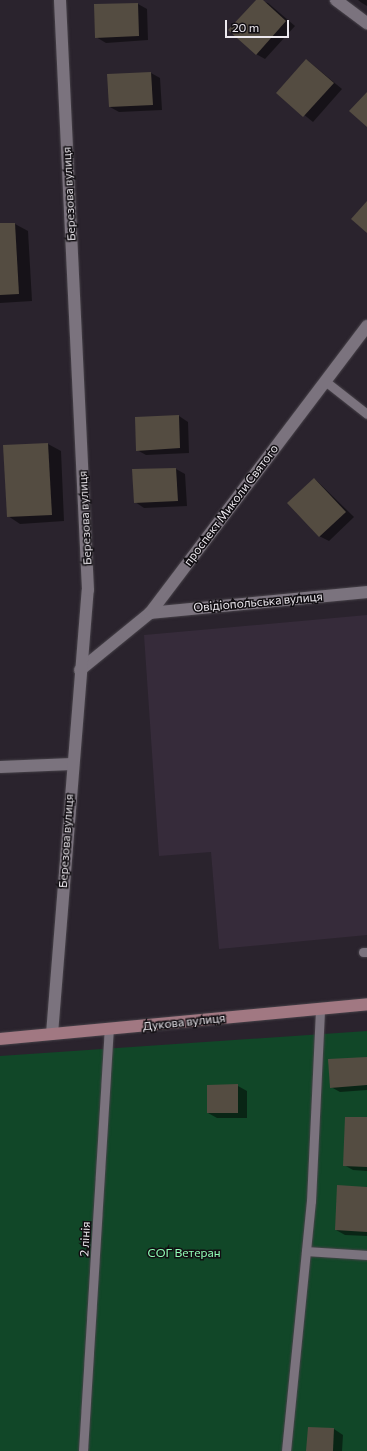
<!DOCTYPE html>
<html>
<head>
<meta charset="utf-8">
<style>
  body { margin:0 }
  #map { position:relative; width:367px; height:1451px; overflow:hidden; background:#2a232d; font-family:Commissioner,sans-serif }
  div>[style] { position:absolute }
  [style*='--x'] { left:calc(var(--x)*1px); top:calc(var(--y)*1px); width:calc(var(--w)*1px); rotate:calc(var(--a)*1deg) }
  .built>* { inset:0; background:#362b3a }
  .green>* { inset:0; background:#114728 }
  .shadow>* { inset:0; background:#0007 }
  .building>* { inset:0; background:#544c41 }
  .roads { filter:drop-shadow(0 0 1px #474249) drop-shadow(0 0 1px #474249) }
  .lane>* { height:9px; margin:-4.5px; padding:0 4.5px; transform-origin:4.5px; border-radius:4.5px; background:#7b737e }
  .street>* { height:12px; margin:-6px; padding:0 6px; transform-origin:6px; border-radius:6px; background:#7b737e }
  .secondary>* { height:12px; margin:-6px; padding:0 6px; transform-origin:6px; border-radius:6px; background:#a17882 }
  span { translate:-50% -50%; white-space:nowrap; text-align:center; line-height:1.15; -webkit-text-stroke:3px #110e12; paint-order:stroke }
  .street-label { font-size:12px; color:#ece8ee }
  .park-label { font-size:12px; color:#90fdb6 }
  .scale { position:absolute; left:225px; top:20px; width:64px; height:18px; box-sizing:border-box; border:2px solid #ece8ee; border-top:0; padding-left:5px; font-size:12px; line-height:14px; white-space:nowrap; color:#ece8ee; -webkit-text-stroke:3px #110e12; paint-order:stroke }
</style>
</head>
<body>
<div id="map">
  <div class="built">
    <i style="clip-path:polygon(367px 615px,367px 935px,219px 949px,211px 852px,159px 856px,144px 635px)"></i>
  </div>
  <div class="green">
    <i style="clip-path:polygon(367px 1031px,367px 1451px,0 1451px,0 1056px)"></i>
  </div>
  <div class="shadow">
    <i style="clip-path:polygon(257px 0,268px 3px,295px 26px,265px 59px,256px 54px)"></i>
    <i style="clip-path:polygon(358px 0,367px 0,367px 6px,362px 3px)"></i>
    <i style="clip-path:polygon(138px 4px,147px 9px,148px 40px,106px 43px,96px 37px)"></i>
    <i style="clip-path:polygon(307px 60px,342px 89px,313px 122px,277px 93px)"></i>
    <i style="clip-path:polygon(151px 73px,160px 78px,162px 110px,119px 112px,110px 107px)"></i>
    <i style="clip-path:polygon(0 224px,15px 224px,28px 231px,32px 301px,0 303px)"></i>
    <i style="clip-path:polygon(179px 416px,188px 422px,189px 453px,146px 455px,137px 450px)"></i>
    <i style="clip-path:polygon(48px 444px,61px 451px,64px 521px,20px 524px,8px 516px)"></i>
    <i style="clip-path:polygon(176px 469px,185px 474px,187px 506px,144px 508px,135px 502px)"></i>
    <i style="clip-path:polygon(315px 479px,354px 517px,329px 541px,319px 536px)"></i>
    <i style="clip-path:polygon(367px 1058px,367px 1090px,340px 1092px,331px 1087px)"></i>
    <i style="clip-path:polygon(238px 1086px,247px 1091px,247px 1118px,217px 1118px,208px 1113px)"></i>
    <i style="clip-path:polygon(367px 1118px,367px 1171px,353px 1170px,344px 1165px)"></i>
    <i style="clip-path:polygon(367px 1188px,367px 1236px,345px 1235px,336px 1230px)"></i>
    <i style="clip-path:polygon(309px 1428px,334px 1429px,343px 1435px,342px 1451px,307px 1451px)"></i>
  </div>
  <div class="building">
    <i style="clip-path:polygon(256px 0,263px 0,286px 21px,256px 55px,228px 30px)"></i>
    <i style="clip-path:polygon(138px 3px,139px 36px,95px 38px,94px 4px)"></i>
    <i style="clip-path:polygon(306px 59px,334px 83px,303px 117px,276px 93px)"></i>
    <i style="clip-path:polygon(151px 72px,153px 105px,109px 107px,107px 74px)"></i>
    <i style="clip-path:polygon(367px 92px,367px 127px,349px 111px)"></i>
    <i style="clip-path:polygon(367px 201px,367px 233px,351px 219px)"></i>
    <i style="clip-path:polygon(0 223px,15px 223px,19px 294px,0 295px)"></i>
    <i style="clip-path:polygon(179px 415px,180px 448px,136px 451px,135px 417px)"></i>
    <i style="clip-path:polygon(48px 443px,52px 515px,7px 517px,3px 445px)"></i>
    <i style="clip-path:polygon(176px 468px,178px 501px,134px 503px,132px 469px)"></i>
    <i style="clip-path:polygon(314px 478px,346px 512px,319px 537px,287px 503px)"></i>
    <i style="clip-path:polygon(367px 1057px,367px 1085px,330px 1088px,328px 1059px)"></i>
    <i style="clip-path:polygon(238px 1084px,238px 1113px,207px 1113px,207px 1085px)"></i>
    <i style="clip-path:polygon(345px 1117px,367px 1117px,367px 1167px,343px 1166px)"></i>
    <i style="clip-path:polygon(337px 1185px,367px 1187px,367px 1232px,335px 1230px)"></i>
    <i style="clip-path:polygon(308px 1427px,334px 1428px,333px 1451px,306px 1451px)"></i>
  </div>
  <div class="roads">
    <div class="lane">
      <i style="--x:325;--y:381;--w:53;--a:38.2"></i>
      <i style="--x:363;--y:952;--w:4;--a:0"></i>
      <i style="--x:306;--y:1251;--w:61;--a:3.8"></i>
      <i style="--x:83;--y:1451;--w:423;--a:-86.5"></i>
      <i style="--x:286;--y:1451;--w:251;--a:-84.3"></i>
      <i style="--x:311;--y:1201;--w:193;--a:-87.3"></i>
    </div>
    <div class="street">
      <i style="--x:336;--y:0;--w:39;--a:37"></i>
      <i style="--x:150;--y:613;--w:218;--a:-5.5"></i>
      <i style="--x:80;--y:670;--w:90;--a:-39.2"></i>
      <i style="--x:150;--y:613;--w:360;--a:-52.9"></i>
      <i style="--x:0;--y:767;--w:72;--a:-2.4"></i>
      <i style="--x:52;--y:1034;--w:445;--a:-85.4"></i>
      <i style="--x:88;--y:590;--w:591;--a:-92.72"></i>
    </div>
    <div class="secondary">
      <i style="--x:0;--y:1039;--w:369;--a:-5.4"></i>
    </div>
  </div>
  <div class="street-label">
    <span style="left:69px;top:194px;rotate:-93deg">Березова вулиця</span>
    <span style="left:231px;top:505px;rotate:-53deg">проспект Миколи Святого</span>
    <span style="left:85px;top:518px;rotate:-93deg">Березова вулиця</span>
    <span style="left:258px;top:602px;rotate:-5deg">Овідіопольська вулиця</span>
    <span style="left:66px;top:841px;rotate:-86deg">Березова вулиця</span>
    <span style="left:184px;top:1022px;rotate:-6deg">Дукова вулиця</span>
    <span style="left:85px;top:1239px;rotate:-87deg">2 лінія</span>
  </div>
  <div class="park-label">
    <span style="left:184px;top:1253px">СОГ Ветеран</span>
  </div>
  <div class="scale">20 m</div>
</div>
</body>
</html>
